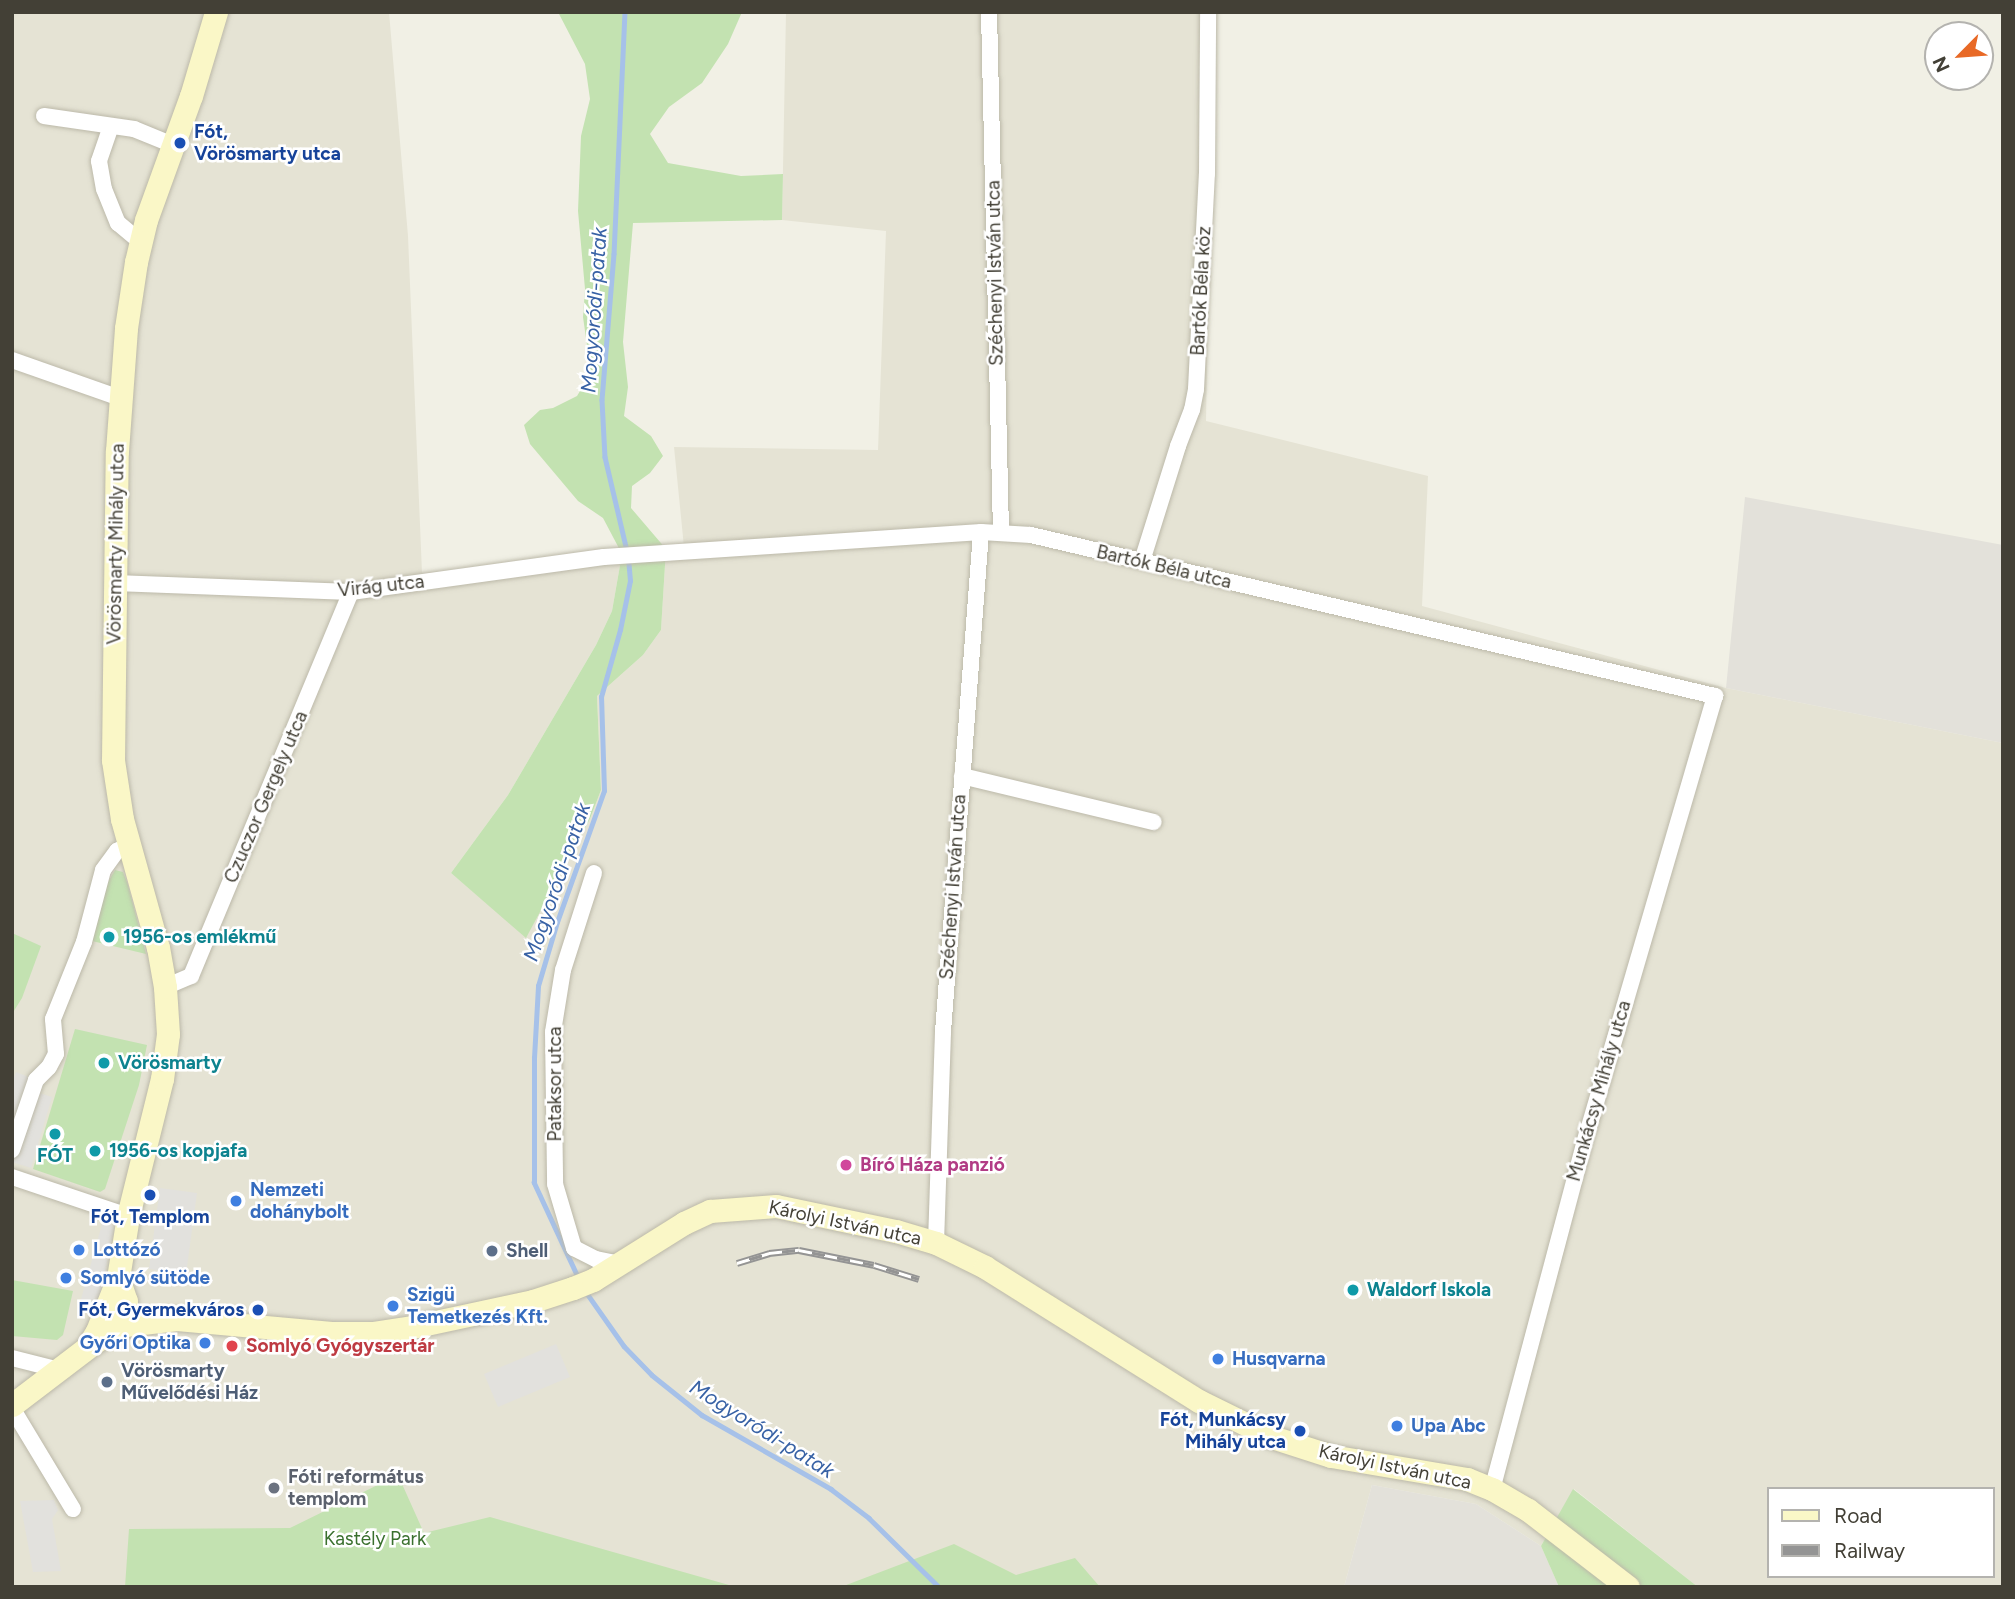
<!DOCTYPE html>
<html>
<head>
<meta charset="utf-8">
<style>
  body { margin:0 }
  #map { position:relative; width:2015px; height:1599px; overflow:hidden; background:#f1f0e5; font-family:Figtree,sans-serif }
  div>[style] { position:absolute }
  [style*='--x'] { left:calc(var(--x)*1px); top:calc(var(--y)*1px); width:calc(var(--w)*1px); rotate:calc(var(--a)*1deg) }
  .residential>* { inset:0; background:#e5e3d4 }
  .industrial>* { inset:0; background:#e3e1da }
  .green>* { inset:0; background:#c3e2b1 }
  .parking>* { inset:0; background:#e2e1dd }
  .stream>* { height:4.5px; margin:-2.25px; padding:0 2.25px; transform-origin:2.25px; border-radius:2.25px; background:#a6c1e9 }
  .roads { filter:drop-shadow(0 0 2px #bcb9a9) drop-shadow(0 0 2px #bcb9a9) }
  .minor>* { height:16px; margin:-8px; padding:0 8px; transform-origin:8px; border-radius:8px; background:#fff }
  .secondary>* { height:23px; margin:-11.5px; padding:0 11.5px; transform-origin:11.5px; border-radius:11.5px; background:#faf7c7 }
  .rail>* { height:7px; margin-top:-3.5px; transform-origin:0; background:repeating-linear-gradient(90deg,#fff 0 13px,#949494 0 26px); box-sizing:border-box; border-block:2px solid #949494 }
  .dots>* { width:19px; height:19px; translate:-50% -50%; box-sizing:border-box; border:4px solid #fff; border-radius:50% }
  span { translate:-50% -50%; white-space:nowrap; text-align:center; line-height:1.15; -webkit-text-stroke:5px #fff; paint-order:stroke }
  .transit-label { font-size:19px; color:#164399; font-weight:700 }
  .left { translate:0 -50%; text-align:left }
  .right { translate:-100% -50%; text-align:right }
  .street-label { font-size:19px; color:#434036 }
  .culture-label { font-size:19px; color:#0d838f; font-weight:700 }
  .hotel-label { font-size:19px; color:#b23c85; font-weight:700 }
  .shop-label { font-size:19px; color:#366cbe; font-weight:700 }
  .service-label { font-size:19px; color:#4e5e75; font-weight:700 }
  .health-label { font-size:19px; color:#be3a42; font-weight:700 }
  .worship-label { font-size:19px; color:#5b616d; font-weight:700 }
  .park-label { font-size:19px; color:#3a702e }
  .water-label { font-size:21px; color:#3862a5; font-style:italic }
  .frame { position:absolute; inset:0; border:14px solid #434036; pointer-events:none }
  .legend { position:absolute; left:1767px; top:1487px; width:228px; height:91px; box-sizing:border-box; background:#fff; border:2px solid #b4b3af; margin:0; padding:9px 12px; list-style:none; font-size:21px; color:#434036 }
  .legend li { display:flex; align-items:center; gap:14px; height:35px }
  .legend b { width:35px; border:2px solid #b4b3af }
  .north { position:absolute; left:1924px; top:21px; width:70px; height:70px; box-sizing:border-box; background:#fff; border:2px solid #b4b3af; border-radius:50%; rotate:245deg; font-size:19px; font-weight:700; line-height:28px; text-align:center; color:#434036 }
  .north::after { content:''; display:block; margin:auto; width:24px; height:32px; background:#e86926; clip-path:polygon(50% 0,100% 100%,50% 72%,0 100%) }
</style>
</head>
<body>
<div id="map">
  <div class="residential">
    <i style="clip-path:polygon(evenodd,12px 12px,389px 12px,408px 236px,422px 573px,622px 554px,612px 611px,596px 645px,508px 795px,451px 873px,526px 937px,590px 819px,601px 790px,597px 696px,643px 655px,661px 630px,666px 549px,684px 547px,674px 447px,878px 450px,886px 231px,782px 220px,786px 12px,1213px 12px,1206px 421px,1428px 476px,1422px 606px,1726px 688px,2003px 743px,2003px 1587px,1698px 1587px,1574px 1489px,1541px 1546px,1476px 1504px,1372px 1485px,1344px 1587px,12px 1587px,12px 12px,1768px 1489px,1992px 1489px,1992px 1576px,1768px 1576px,1768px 1489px)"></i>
  </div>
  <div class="industrial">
    <i style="clip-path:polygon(1745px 497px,2003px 545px,2003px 743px,1726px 688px)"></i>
    <i style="clip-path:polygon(1372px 1485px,1476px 1504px,1541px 1546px,1559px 1587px,1344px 1587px)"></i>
  </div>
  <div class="green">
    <i style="clip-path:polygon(558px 12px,742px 12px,728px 44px,702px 83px,669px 107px,650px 134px,668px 163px,741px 176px,783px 174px,782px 220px,633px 223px,623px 342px,628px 387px,624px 416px,651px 436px,663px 456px,650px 473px,632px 486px,631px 508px,666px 549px,661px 630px,643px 655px,597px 696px,601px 790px,590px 819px,526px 938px,451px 873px,508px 795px,596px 645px,612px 611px,622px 554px,603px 518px,578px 501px,530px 444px,524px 425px,540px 410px,553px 408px,577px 396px,591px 373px,583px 317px,585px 289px,578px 211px,581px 136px,590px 99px,585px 64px)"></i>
    <i style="clip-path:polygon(115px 870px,123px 872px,128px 885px,146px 954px,92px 941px,107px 884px)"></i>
    <i style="clip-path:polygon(12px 933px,41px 946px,22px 998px,12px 1014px)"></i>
    <i style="clip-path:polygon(75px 1029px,147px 1045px,139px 1085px,105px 1189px,100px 1192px,33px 1169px)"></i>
    <i style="clip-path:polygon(12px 1280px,73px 1291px,63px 1335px,57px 1340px,12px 1336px)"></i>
    <i style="clip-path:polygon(398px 1475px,424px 1533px,490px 1517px,736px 1587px,125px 1587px,129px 1529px,290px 1528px)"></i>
    <i style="clip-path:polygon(1573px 1489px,1698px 1587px,1559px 1587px,1541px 1546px)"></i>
    <i style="clip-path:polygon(954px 1544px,1016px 1575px,1075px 1558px,1100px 1587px,841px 1587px)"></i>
  </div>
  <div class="parking">
    <i style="clip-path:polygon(16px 1072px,36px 1080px,33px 1091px,52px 1097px,31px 1168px,12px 1162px,12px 1083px)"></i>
    <i style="clip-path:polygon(160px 1188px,197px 1193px,186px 1274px,149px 1269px)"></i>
    <i style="clip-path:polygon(104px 1217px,114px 1227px,97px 1315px,78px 1310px)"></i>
    <i style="clip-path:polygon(556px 1344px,570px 1377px,498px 1407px,484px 1374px)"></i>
    <i style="clip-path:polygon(54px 1500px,58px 1510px,52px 1519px,61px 1571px,33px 1572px,20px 1501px)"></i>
  </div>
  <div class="stream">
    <i style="--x:625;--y:12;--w:242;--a:92.6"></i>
    <i style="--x:614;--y:254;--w:146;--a:94.7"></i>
    <i style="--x:602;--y:400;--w:57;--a:87"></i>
    <i style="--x:605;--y:457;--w:97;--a:76.8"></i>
    <i style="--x:578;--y:1278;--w:105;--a:-114.9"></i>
    <i style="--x:534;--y:1183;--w:125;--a:-90"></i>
    <i style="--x:534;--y:1058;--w:72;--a:-86.8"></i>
    <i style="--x:538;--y:986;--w:67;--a:-73.5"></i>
    <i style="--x:557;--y:922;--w:139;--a:-70.3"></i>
    <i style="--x:604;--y:791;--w:94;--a:-91.8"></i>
    <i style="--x:601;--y:697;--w:70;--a:-74.2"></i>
    <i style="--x:620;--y:630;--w:50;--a:-78.5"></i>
    <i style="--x:630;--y:581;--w:22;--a:-95"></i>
    <i style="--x:586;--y:1292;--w:66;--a:54.9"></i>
    <i style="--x:624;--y:1346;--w:40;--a:46"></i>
    <i style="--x:652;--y:1375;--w:64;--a:38.7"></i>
    <i style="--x:702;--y:1415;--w:149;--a:29.8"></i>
    <i style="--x:831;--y:1489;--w:48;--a:37.3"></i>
    <i style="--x:869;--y:1518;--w:98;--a:44.6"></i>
  </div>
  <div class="roads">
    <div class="minor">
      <i style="--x:989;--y:12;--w:521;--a:88.68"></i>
      <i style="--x:44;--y:116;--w:91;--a:8.2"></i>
      <i style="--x:134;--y:129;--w:42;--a:22.3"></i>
      <i style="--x:111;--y:126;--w:37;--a:109"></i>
      <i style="--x:99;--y:161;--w:28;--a:80"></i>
      <i style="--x:104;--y:189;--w:37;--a:68"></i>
      <i style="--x:118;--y:223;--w:30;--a:40"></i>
      <i style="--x:12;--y:360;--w:114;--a:19.4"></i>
      <i style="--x:1142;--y:561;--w:121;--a:-72.6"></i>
      <i style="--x:1178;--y:446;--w:39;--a:-69"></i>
      <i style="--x:1192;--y:410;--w:21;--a:-79"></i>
      <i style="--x:1196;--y:389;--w:215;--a:-87.1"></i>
      <i style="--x:1207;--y:174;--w:162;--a:-89.6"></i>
      <i style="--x:115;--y:583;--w:236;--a:2.2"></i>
      <i style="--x:351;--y:592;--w:255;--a:-7.9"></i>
      <i style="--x:604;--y:557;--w:378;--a:-3.8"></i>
      <i style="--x:981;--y:532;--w:50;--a:3.4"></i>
      <i style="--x:1031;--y:535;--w:703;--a:13.25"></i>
      <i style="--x:1715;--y:696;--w:451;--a:106.3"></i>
      <i style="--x:1588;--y:1129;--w:373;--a:104.9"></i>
      <i style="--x:962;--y:776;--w:197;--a:13.5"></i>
      <i style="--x:594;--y:873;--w:102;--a:107.7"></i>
      <i style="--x:563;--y:970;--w:63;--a:99.2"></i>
      <i style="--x:553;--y:1032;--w:152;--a:89.2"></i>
      <i style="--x:555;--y:1184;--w:67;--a:73.5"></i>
      <i style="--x:574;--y:1248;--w:25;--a:27"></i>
      <i style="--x:596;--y:1259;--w:25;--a:12"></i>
      <i style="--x:165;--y:987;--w:28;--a:-23"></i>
      <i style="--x:191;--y:976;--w:416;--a:-67.4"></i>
      <i style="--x:12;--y:1150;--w:74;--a:-71.1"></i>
      <i style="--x:36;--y:1080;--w:18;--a:-45"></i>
      <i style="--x:49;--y:1067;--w:15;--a:-62"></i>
      <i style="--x:56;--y:1054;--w:35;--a:-95"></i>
      <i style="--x:53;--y:1019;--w:83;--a:-68.1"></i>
      <i style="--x:84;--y:942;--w:74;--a:-75.2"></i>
      <i style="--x:103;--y:870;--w:24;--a:-54"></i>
      <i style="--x:117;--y:851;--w:13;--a:-27"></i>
      <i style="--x:12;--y:1177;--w:122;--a:18.6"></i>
      <i style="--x:936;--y:1243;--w:211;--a:-88.1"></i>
      <i style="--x:943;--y:1032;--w:501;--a:-85.65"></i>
      <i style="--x:12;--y:1358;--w:49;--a:14.3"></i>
      <i style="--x:12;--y:1408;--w:118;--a:58.9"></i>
    </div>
    <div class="secondary">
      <i style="--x:118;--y:1278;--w:24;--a:71"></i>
      <i style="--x:126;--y:1301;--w:24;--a:92"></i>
      <i style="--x:88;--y:1346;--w:17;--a:-59"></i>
      <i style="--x:97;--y:1331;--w:57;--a:-68.4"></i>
      <i style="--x:118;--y:1278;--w:63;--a:-80.8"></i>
      <i style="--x:128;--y:1216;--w:141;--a:-76.1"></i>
      <i style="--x:162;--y:1079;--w:45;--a:-82.4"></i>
      <i style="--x:168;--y:1034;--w:47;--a:-93.7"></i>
      <i style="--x:165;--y:987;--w:40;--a:-100"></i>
      <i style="--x:158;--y:948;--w:134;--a:-105.6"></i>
      <i style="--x:122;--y:819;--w:60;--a:-98.7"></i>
      <i style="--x:113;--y:760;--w:309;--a:-89.3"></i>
      <i style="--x:117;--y:451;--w:123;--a:-85.8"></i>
      <i style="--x:126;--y:328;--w:67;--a:-81.4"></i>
      <i style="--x:136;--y:262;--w:43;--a:-76.6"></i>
      <i style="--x:146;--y:220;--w:132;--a:-70.1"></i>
      <i style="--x:191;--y:96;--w:88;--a:-73.4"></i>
      <i style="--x:12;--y:1405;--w:106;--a:-37.3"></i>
      <i style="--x:96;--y:1341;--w:33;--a:-29"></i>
      <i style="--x:125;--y:1325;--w:52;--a:-6.6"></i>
      <i style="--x:177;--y:1319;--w:155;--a:5.2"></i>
      <i style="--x:331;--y:1333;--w:41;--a:0"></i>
      <i style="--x:372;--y:1333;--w:40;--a:-8.5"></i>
      <i style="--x:412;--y:1327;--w:124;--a:-12.1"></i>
      <i style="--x:533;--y:1301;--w:42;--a:-18"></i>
      <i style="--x:573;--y:1288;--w:22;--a:-22"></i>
      <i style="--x:593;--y:1280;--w:107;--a:-32.1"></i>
      <i style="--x:684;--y:1223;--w:29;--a:-25"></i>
      <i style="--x:710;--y:1211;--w:66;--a:-4.3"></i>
      <i style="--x:776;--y:1206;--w:123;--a:11.8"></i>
      <i style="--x:896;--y:1231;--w:42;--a:16.7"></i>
      <i style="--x:936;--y:1243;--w:55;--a:26.1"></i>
      <i style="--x:985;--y:1267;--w:252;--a:32.1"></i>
      <i style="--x:1199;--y:1401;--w:81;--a:26.3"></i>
      <i style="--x:1272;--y:1437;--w:62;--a:17.9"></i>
      <i style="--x:1331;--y:1456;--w:138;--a:9.6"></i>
      <i style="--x:1467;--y:1479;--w:27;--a:22"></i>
      <i style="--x:1492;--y:1489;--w:42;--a:30.3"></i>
      <i style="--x:1528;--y:1510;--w:126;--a:37.6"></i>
    </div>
  </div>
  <div class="rail">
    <i style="--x:737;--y:1263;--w:34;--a:-17"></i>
    <i style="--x:769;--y:1253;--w:30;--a:-6"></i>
    <i style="--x:799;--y:1250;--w:76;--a:11.3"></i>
    <i style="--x:874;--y:1265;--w:47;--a:17.3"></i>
  </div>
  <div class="dots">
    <i style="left:180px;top:143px;background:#1a4fb4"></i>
    <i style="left:109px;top:937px;background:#0f9aa8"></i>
    <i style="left:104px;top:1063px;background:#0f9aa8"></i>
    <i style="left:55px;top:1134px;background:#0f9aa8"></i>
    <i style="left:95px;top:1151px;background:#0f9aa8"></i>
    <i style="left:846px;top:1165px;background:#d1479c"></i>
    <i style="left:150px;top:1195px;background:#1a4fb4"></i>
    <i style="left:236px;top:1201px;background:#3f7fe0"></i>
    <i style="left:79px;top:1250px;background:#3f7fe0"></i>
    <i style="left:492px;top:1251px;background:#5c6f8a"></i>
    <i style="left:66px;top:1278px;background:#3f7fe0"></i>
    <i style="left:1353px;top:1290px;background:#0f9aa8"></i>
    <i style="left:393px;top:1306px;background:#3f7fe0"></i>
    <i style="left:258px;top:1310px;background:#1a4fb4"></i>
    <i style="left:205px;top:1343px;background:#3f7fe0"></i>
    <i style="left:232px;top:1346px;background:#e0444e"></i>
    <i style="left:1218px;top:1359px;background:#3f7fe0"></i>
    <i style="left:107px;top:1382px;background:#5c6f8a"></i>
    <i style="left:1397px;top:1426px;background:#3f7fe0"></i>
    <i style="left:1300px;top:1431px;background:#1a4fb4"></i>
    <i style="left:274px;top:1488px;background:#6b7280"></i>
  </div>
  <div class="transit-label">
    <span class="left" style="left:194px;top:143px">Fót,<br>Vörösmarty utca</span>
    <span style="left:150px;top:1217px">Fót, Templom</span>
    <span class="right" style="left:244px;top:1310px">Fót, Gyermekváros</span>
    <span class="right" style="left:1286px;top:1431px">Fót, Munkácsy<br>Mihály utca</span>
  </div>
  <div class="street-label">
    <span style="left:995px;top:273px;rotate:-91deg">Széchenyi István utca</span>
    <span style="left:1201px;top:291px;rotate:-87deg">Bartók Béla köz</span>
    <span style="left:116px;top:544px;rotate:-89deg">Vörösmarty Mihály utca</span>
    <span style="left:1164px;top:567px;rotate:13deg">Bartók Béla utca</span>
    <span style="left:381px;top:586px;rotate:-6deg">Virág utca</span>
    <span style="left:266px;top:797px;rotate:-67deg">Czuczor Gergely utca</span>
    <span style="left:953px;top:887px;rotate:-86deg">Széchenyi István utca</span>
    <span style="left:555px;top:1084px;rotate:-90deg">Pataksor utca</span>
    <span style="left:1599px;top:1091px;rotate:-74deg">Munkácsy Mihály utca</span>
    <span style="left:845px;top:1223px;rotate:12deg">Károlyi István utca</span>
    <span style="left:1395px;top:1467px;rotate:12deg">Károlyi István utca</span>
  </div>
  <div class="culture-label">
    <span class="left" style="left:123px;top:937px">1956-os emlékmű</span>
    <span class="left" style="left:118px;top:1063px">Vörösmarty</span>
    <span class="left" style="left:109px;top:1151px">1956-os kopjafa</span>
    <span style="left:55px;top:1156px">FÓT</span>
    <span class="left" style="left:1367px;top:1290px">Waldorf Iskola</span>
  </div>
  <div class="hotel-label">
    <span class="left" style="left:860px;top:1165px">Bíró Háza panzió</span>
  </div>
  <div class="shop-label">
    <span class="left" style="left:250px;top:1201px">Nemzeti<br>dohánybolt</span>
    <span class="left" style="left:93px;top:1250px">Lottózó</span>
    <span class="left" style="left:80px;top:1278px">Somlyó sütöde</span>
    <span class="left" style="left:407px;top:1306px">Szigü<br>Temetkezés Kft.</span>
    <span class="right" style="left:191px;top:1343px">Győri Optika</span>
    <span class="left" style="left:1232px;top:1359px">Husqvarna</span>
    <span class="left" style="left:1411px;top:1426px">Upa Abc</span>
  </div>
  <div class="service-label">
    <span class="left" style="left:506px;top:1251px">Shell</span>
    <span class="left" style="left:121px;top:1382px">Vörösmarty<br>Művelődési Ház</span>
  </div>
  <div class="health-label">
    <span class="left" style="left:246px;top:1346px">Somlyó Gyógyszertár</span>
  </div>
  <div class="worship-label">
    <span class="left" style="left:288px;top:1488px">Fóti református<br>templom</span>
  </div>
  <div class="park-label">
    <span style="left:375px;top:1539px">Kastély Park</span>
  </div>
  <div class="water-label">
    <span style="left:594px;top:310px;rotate:-86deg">Mogyoródi-patak</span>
    <span style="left:557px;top:882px;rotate:-71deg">Mogyoródi-patak</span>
    <span style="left:762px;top:1429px;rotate:32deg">Mogyoródi-patak</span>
  </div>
  <div class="frame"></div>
  <ul class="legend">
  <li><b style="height:9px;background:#faf7c7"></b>Road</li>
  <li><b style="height:9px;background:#949494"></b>Railway</li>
  </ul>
  <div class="north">N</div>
</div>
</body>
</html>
